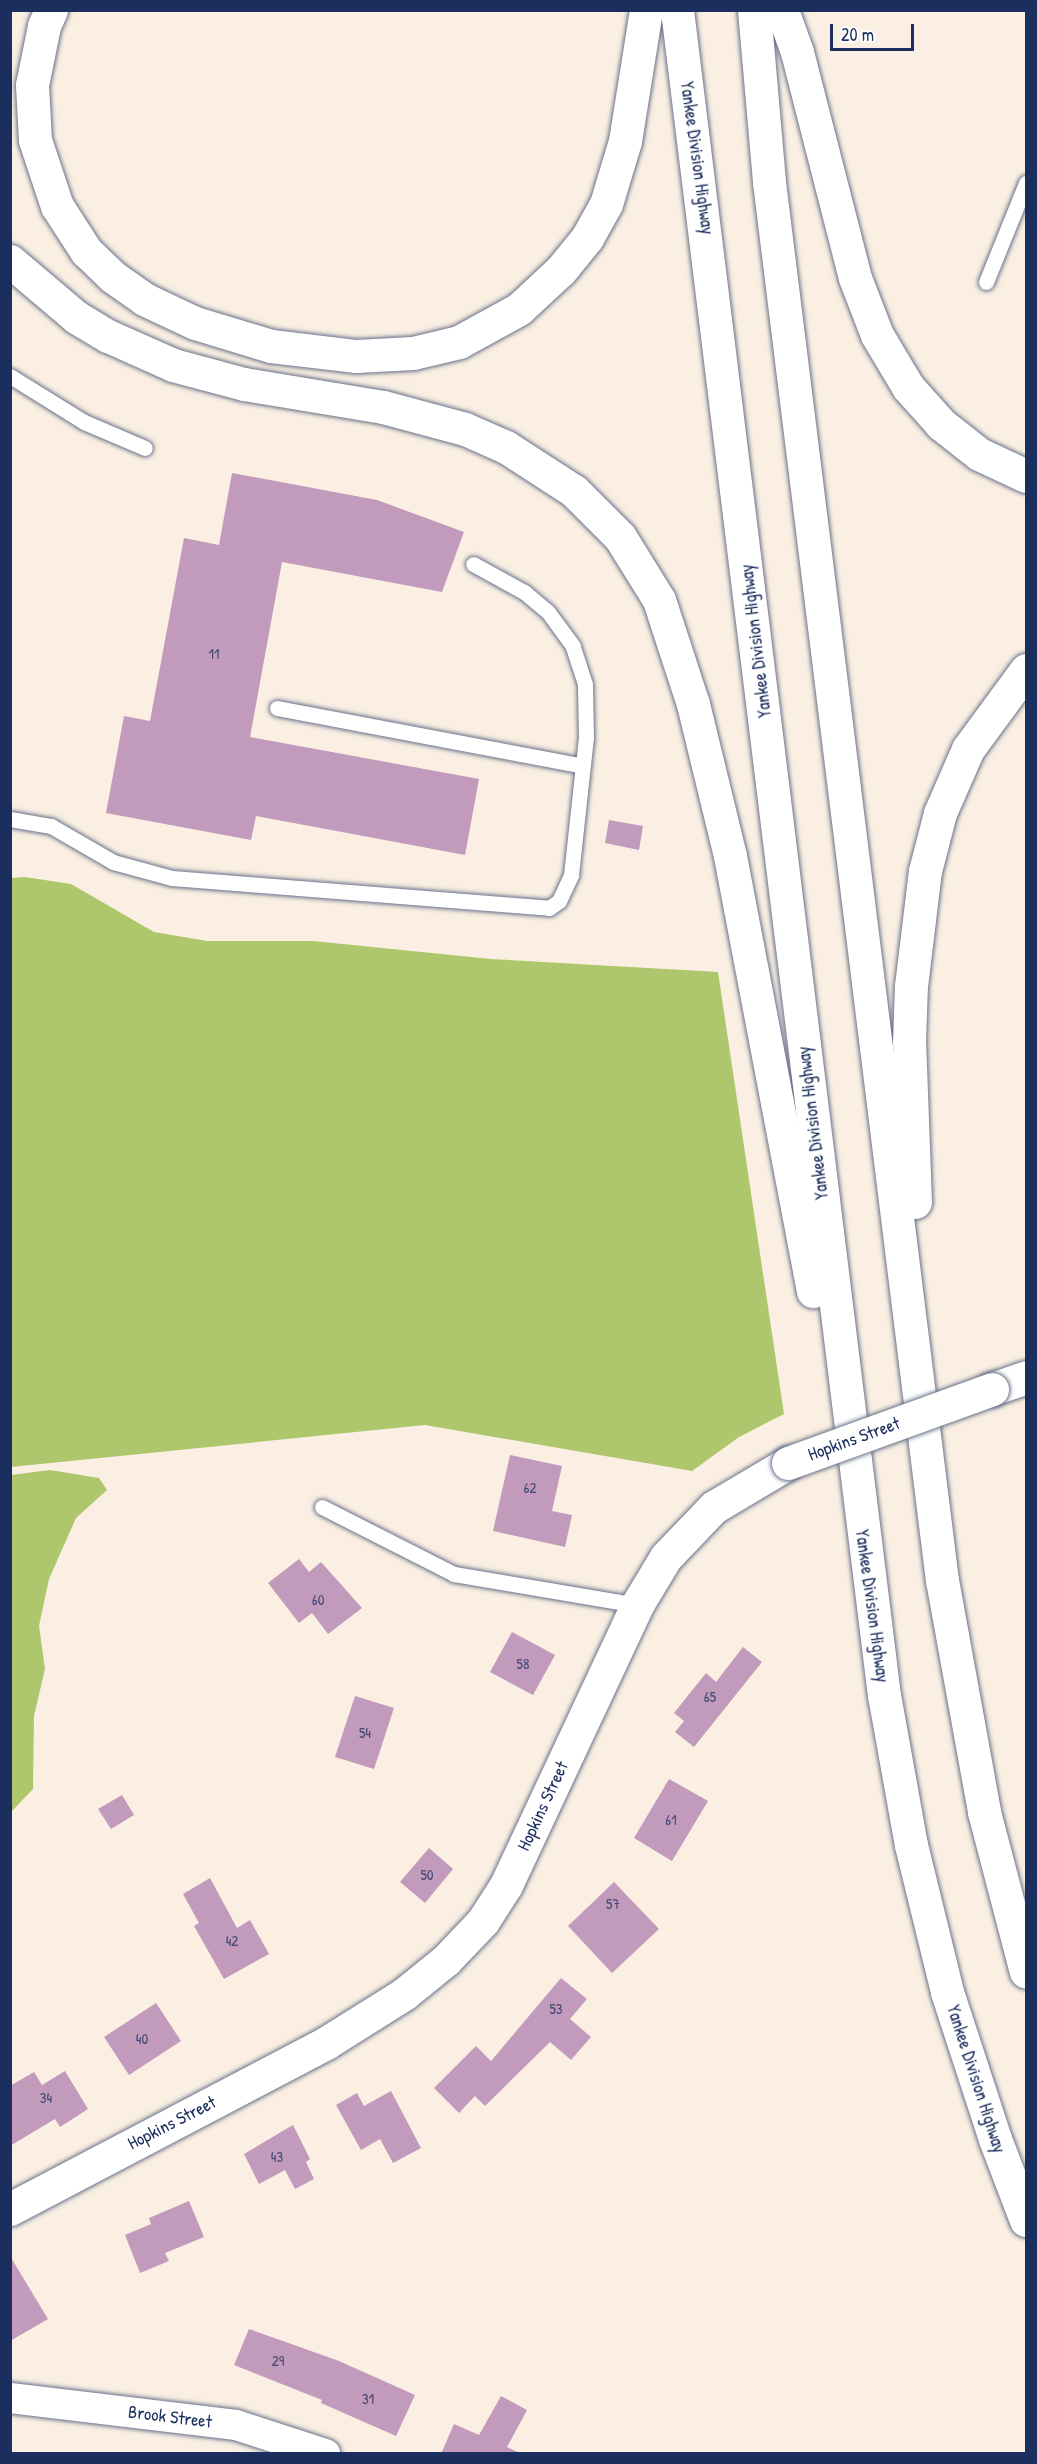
<!DOCTYPE html>
<html>
<head>
<meta charset="utf-8">
<style>
  body { margin:0 }
  #map { position:relative; width:1037px; height:2464px; overflow:hidden; background:#faefe2; font-family:"Patrick Hand",sans-serif }
  div>[style] { position:absolute }
  [style*='--x'] { left:calc(var(--x)*1px); top:calc(var(--y)*1px); width:calc(var(--w)*1px); rotate:calc(var(--a)*1deg) }
  .green>* { inset:0; background:#aec66c }
  .building>* { inset:0; background:#c29abb }
  .roads { filter:drop-shadow(0 0 2px #69728c) drop-shadow(0 0 2px #69728c) }
  .lane>* { height:15px; margin:-7.5px; padding:0 7.5px; transform-origin:7.5px; border-radius:7.5px; background:#fff }
  .street>* { height:30px; margin:-15px; padding:0 15px; transform-origin:15px; border-radius:15px; background:#fff }
  .secondary>* { height:33px; margin:-16.5px; padding:0 16.5px; transform-origin:16.5px; border-radius:16.5px; background:#fff }
  .highway>* { height:33px; margin:-16.5px; padding:0 16.5px; transform-origin:16.5px; border-radius:16.5px; background:#fff }
  .bridges { filter:drop-shadow(0 0 2px #69728c) drop-shadow(0 0 2px #69728c) }
  .secondary-bridge>* { height:33px; margin:-16.5px; padding:0 16.5px; transform-origin:16.5px; border-radius:16.5px; background:#fff }
  span { translate:-50% -50%; white-space:nowrap; text-align:center; line-height:1.15; -webkit-text-stroke:4.5px #fff; paint-order:stroke }
  .number-label { font-size:15px; color:#454a75 }
  .number-label span { -webkit-text-stroke-width:0 }
  .street-label { font-size:18px; color:#1b2f5e }
  .frame { position:absolute; inset:0; border:12px solid #1b2f5e; pointer-events:none }
  .scale { position:absolute; left:830px; top:24px; width:84px; height:27px; box-sizing:border-box; border:3px solid #1b2f5e; border-top:0; padding-left:8px; font-size:18px; line-height:21px; white-space:nowrap; color:#1b2f5e; -webkit-text-stroke:4px #fff; paint-order:stroke }
</style>
</head>
<body>
<div id="map">
  <div class="green">
    <i style="clip-path:polygon(25px 877px,71px 884px,154px 932px,207px 941px,313px 941px,491px 959px,718px 972px,784px 1414px,739px 1437px,692px 1471px,425px 1425px,11px 1467px,10px 878px)"></i>
    <i style="clip-path:polygon(50px 1470px,99px 1478px,107px 1490px,76px 1518px,49px 1579px,39px 1626px,45px 1669px,34px 1716px,33px 1789px,11px 1812px,11px 1475px)"></i>
  </div>
  <div class="building">
    <i style="clip-path:polygon(232px 473px,377px 500px,464px 532px,442px 592px,282px 562px,250px 737px,479px 779px,465px 855px,256px 816px,251px 840px,106px 813px,124px 716px,150px 721px,184px 538px,219px 545px)"></i>
    <i style="clip-path:polygon(609px 820px,643px 826px,639px 850px,605px 843px)"></i>
    <i style="clip-path:polygon(510px 1455px,562px 1466px,552px 1511px,572px 1515px,565px 1547px,493px 1531px)"></i>
    <i style="clip-path:polygon(299px 1559px,309px 1572px,321px 1562px,362px 1608px,328px 1634px,312px 1613px,299px 1623px,268px 1583px)"></i>
    <i style="clip-path:polygon(512px 1632px,555px 1655px,533px 1695px,490px 1672px)"></i>
    <i style="clip-path:polygon(743px 1647px,762px 1662px,694px 1747px,675px 1732px,684px 1721px,674px 1713px,706px 1673px,716px 1682px)"></i>
    <i style="clip-path:polygon(355px 1696px,394px 1708px,374px 1769px,335px 1757px)"></i>
    <i style="clip-path:polygon(669px 1779px,708px 1801px,672px 1861px,634px 1838px)"></i>
    <i style="clip-path:polygon(122px 1795px,134px 1815px,111px 1829px,98px 1809px)"></i>
    <i style="clip-path:polygon(429px 1848px,453px 1869px,425px 1903px,400px 1882px)"></i>
    <i style="clip-path:polygon(210px 1878px,237px 1928px,250px 1920px,269px 1954px,224px 1979px,194px 1926px,199px 1923px,183px 1894px)"></i>
    <i style="clip-path:polygon(614px 1882px,659px 1929px,612px 1973px,568px 1926px)"></i>
    <i style="clip-path:polygon(561px 1978px,587px 1999px,570px 2019px,591px 2037px,571px 2060px,550px 2042px,485px 2106px,475px 2096px,459px 2113px,434px 2088px,476px 2046px,491px 2061px)"></i>
    <i style="clip-path:polygon(156px 2003px,181px 2041px,129px 2075px,104px 2037px)"></i>
    <i style="clip-path:polygon(65px 2071px,88px 2109px,60px 2127px,55px 2119px,10px 2146px,10px 2086px,34px 2072px,42px 2085px)"></i>
    <i style="clip-path:polygon(391px 2091px,421px 2148px,393px 2163px,380px 2139px,361px 2150px,336px 2105px,357px 2093px,364px 2106px)"></i>
    <i style="clip-path:polygon(293px 2125px,310px 2159px,306px 2162px,314px 2179px,295px 2189px,285px 2170px,259px 2184px,244px 2154px)"></i>
    <i style="clip-path:polygon(189px 2201px,204px 2237px,165px 2253px,169px 2261px,140px 2273px,125px 2235px,151px 2224px,149px 2218px)"></i>
    <i style="clip-path:polygon(10px 2256px,48px 2319px,10px 2341px)"></i>
    <i style="clip-path:polygon(249px 2329px,339px 2361px,415px 2395px,396px 2436px,321px 2403px,322px 2400px,234px 2365px)"></i>
    <i style="clip-path:polygon(501px 2396px,527px 2410px,507px 2447px,522px 2454px,441px 2454px,454px 2424px,479px 2435px)"></i>
  </div>
  <div class="roads">
    <div class="lane">
      <i style="--x:986;--y:282;--w:107;--a:-68"></i>
      <i style="--x:10;--y:376;--w:87;--a:31.9"></i>
      <i style="--x:84;--y:422;--w:66;--a:23.1"></i>
      <i style="--x:277;--y:708;--w:311;--a:10.7"></i>
      <i style="--x:10;--y:819;--w:42;--a:9.7"></i>
      <i style="--x:51;--y:826;--w:72;--a:30.1"></i>
      <i style="--x:113;--y:862;--w:61;--a:15.2"></i>
      <i style="--x:172;--y:878;--w:378;--a:4.5"></i>
      <i style="--x:549;--y:908;--w:12;--a:-35"></i>
      <i style="--x:559;--y:901;--w:29;--a:-65"></i>
      <i style="--x:571;--y:875;--w:138;--a:-83.8"></i>
      <i style="--x:586;--y:738;--w:54;--a:-91.1"></i>
      <i style="--x:585;--y:684;--w:40;--a:-108"></i>
      <i style="--x:573;--y:646;--w:42;--a:-126.3"></i>
      <i style="--x:548;--y:612;--w:31;--a:-140"></i>
      <i style="--x:524;--y:592;--w:58;--a:-151.2"></i>
      <i style="--x:322;--y:1507;--w:148;--a:26.9"></i>
      <i style="--x:454;--y:1574;--w:186;--a:9.6"></i>
    </div>
    <div class="street">
      <i style="--x:10;--y:2398;--w:228;--a:6.8"></i>
      <i style="--x:236;--y:2425;--w:94;--a:18"></i>
    </div>
    <div class="secondary">
      <i style="--x:992;--y:1389;--w:36;--a:-19"></i>
      <i style="--x:10;--y:2209;--w:357;--a:-27.7"></i>
      <i style="--x:326;--y:2043;--w:92;--a:-32.1"></i>
      <i style="--x:404;--y:1994;--w:54;--a:-39"></i>
      <i style="--x:446;--y:1960;--w:54;--a:-46.5"></i>
      <i style="--x:483;--y:1921;--w:43;--a:-57.4"></i>
      <i style="--x:506;--y:1885;--w:309;--a:-64.9"></i>
      <i style="--x:637;--y:1605;--w:56;--a:-58.9"></i>
      <i style="--x:666;--y:1557;--w:69;--a:-46.2"></i>
      <i style="--x:714;--y:1507;--w:86;--a:-30.7"></i>
    </div>
    <div class="highway">
      <i style="--x:51;--y:10;--w:17;--a:114"></i>
      <i style="--x:44;--y:26;--w:60;--a:101.5"></i>
      <i style="--x:32;--y:85;--w:55;--a:86.9"></i>
      <i style="--x:35;--y:140;--w:70;--a:71.6"></i>
      <i style="--x:57;--y:206;--w:54;--a:57.2"></i>
      <i style="--x:86;--y:251;--w:37;--a:44"></i>
      <i style="--x:113;--y:277;--w:38;--a:35"></i>
      <i style="--x:144;--y:299;--w:56;--a:25.2"></i>
      <i style="--x:195;--y:323;--w:79;--a:16.8"></i>
      <i style="--x:271;--y:346;--w:86;--a:6.7"></i>
      <i style="--x:356;--y:356;--w:57;--a:-3"></i>
      <i style="--x:413;--y:353;--w:47;--a:-13.4"></i>
      <i style="--x:459;--y:342;--w:68;--a:-28.8"></i>
      <i style="--x:519;--y:309;--w:57;--a:-42.9"></i>
      <i style="--x:561;--y:270;--w:41;--a:-50.9"></i>
      <i style="--x:587;--y:238;--w:39;--a:-61"></i>
      <i style="--x:606;--y:204;--w:66;--a:-73.2"></i>
      <i style="--x:625;--y:141;--w:133;--a:-80.9"></i>
      <i style="--x:677;--y:10;--w:1698;--a:83"></i>
      <i style="--x:884;--y:1695;--w:152;--a:79.8"></i>
      <i style="--x:911;--y:1845;--w:151;--a:76.2"></i>
      <i style="--x:947;--y:1992;--w:155;--a:71.9"></i>
      <i style="--x:995;--y:2139;--w:87;--a:69.1"></i>
      <i style="--x:754;--y:10;--w:173;--a:85"></i>
      <i style="--x:769;--y:182;--w:1409;--a:82.95"></i>
      <i style="--x:942;--y:1580;--w:236;--a:79.7"></i>
      <i style="--x:984;--y:1812;--w:165;--a:75.3"></i>
      <i style="--x:782;--y:10;--w:45;--a:70.3"></i>
      <i style="--x:797;--y:52;--w:233;--a:75.6"></i>
      <i style="--x:855;--y:278;--w:61;--a:68.9"></i>
      <i style="--x:877;--y:335;--w:61;--a:59.2"></i>
      <i style="--x:908;--y:387;--w:50;--a:48.3"></i>
      <i style="--x:941;--y:424;--w:48;--a:38.3"></i>
      <i style="--x:979;--y:454;--w:52;--a:25.1"></i>
      <i style="--x:10;--y:261;--w:87;--a:40.3"></i>
      <i style="--x:76;--y:317;--w:37;--a:31"></i>
      <i style="--x:108;--y:336;--w:71;--a:24"></i>
      <i style="--x:173;--y:365;--w:73;--a:15"></i>
      <i style="--x:244;--y:384;--w:141;--a:9.4"></i>
      <i style="--x:383;--y:407;--w:85;--a:15"></i>
      <i style="--x:465;--y:429;--w:45;--a:23.7"></i>
      <i style="--x:506;--y:447;--w:81;--a:32.9"></i>
      <i style="--x:574;--y:491;--w:65;--a:45"></i>
      <i style="--x:620;--y:537;--w:74;--a:58.2"></i>
      <i style="--x:659;--y:600;--w:109;--a:71.9"></i>
      <i style="--x:693;--y:704;--w:156;--a:76.3"></i>
      <i style="--x:730;--y:856;--w:443;--a:79.2"></i>
      <i style="--x:915;--y:1202;--w:160;--a:-92.1"></i>
      <i style="--x:909;--y:1042;--w:56;--a:-88"></i>
      <i style="--x:911;--y:986;--w:116;--a:-83.1"></i>
      <i style="--x:925;--y:871;--w:60;--a:-75.5"></i>
      <i style="--x:940;--y:813;--w:70;--a:-66.4"></i>
      <i style="--x:968;--y:749;--w:98;--a:-53.7"></i>
    </div>
  </div>
  <div class="bridges">
    <div class="secondary-bridge">
      <i style="--x:788;--y:1463;--w:217;--a:-19.9"></i>
    </div>
  </div>
  <div class="number-label">
    <span style="left:214px;top:654px">11</span>
    <span style="left:530px;top:1488px">62</span>
    <span style="left:318px;top:1600px">60</span>
    <span style="left:523px;top:1664px">58</span>
    <span style="left:710px;top:1697px">65</span>
    <span style="left:365px;top:1733px">54</span>
    <span style="left:671px;top:1820px">61</span>
    <span style="left:427px;top:1875px">50</span>
    <span style="left:613px;top:1904px">57</span>
    <span style="left:232px;top:1941px">42</span>
    <span style="left:556px;top:2009px">53</span>
    <span style="left:142px;top:2039px">40</span>
    <span style="left:46px;top:2098px">34</span>
    <span style="left:277px;top:2157px">43</span>
    <span style="left:278px;top:2361px">29</span>
    <span style="left:368px;top:2399px">31</span>
  </div>
  <div class="street-label">
    <span style="left:697px;top:158px;rotate:82deg">Yankee Division Highway</span>
    <span style="left:756px;top:641px;rotate:-97deg">Yankee Division Highway</span>
    <span style="left:813px;top:1123px;rotate:-97deg">Yankee Division Highway</span>
    <span style="left:854px;top:1439px;rotate:-20deg">Hopkins Street</span>
    <span style="left:872px;top:1606px;rotate:82deg">Yankee Division Highway</span>
    <span style="left:543px;top:1806px;rotate:-65deg">Hopkins Street</span>
    <span style="left:976px;top:2079px;rotate:72deg">Yankee Division Highway</span>
    <span style="left:172px;top:2123px;rotate:-27deg">Hopkins Street</span>
    <span style="left:170px;top:2417px;rotate:7deg">Brook Street</span>
  </div>
  <div class="frame"></div>
  <div class="scale">20 m</div>
</div>
</body>
</html>
